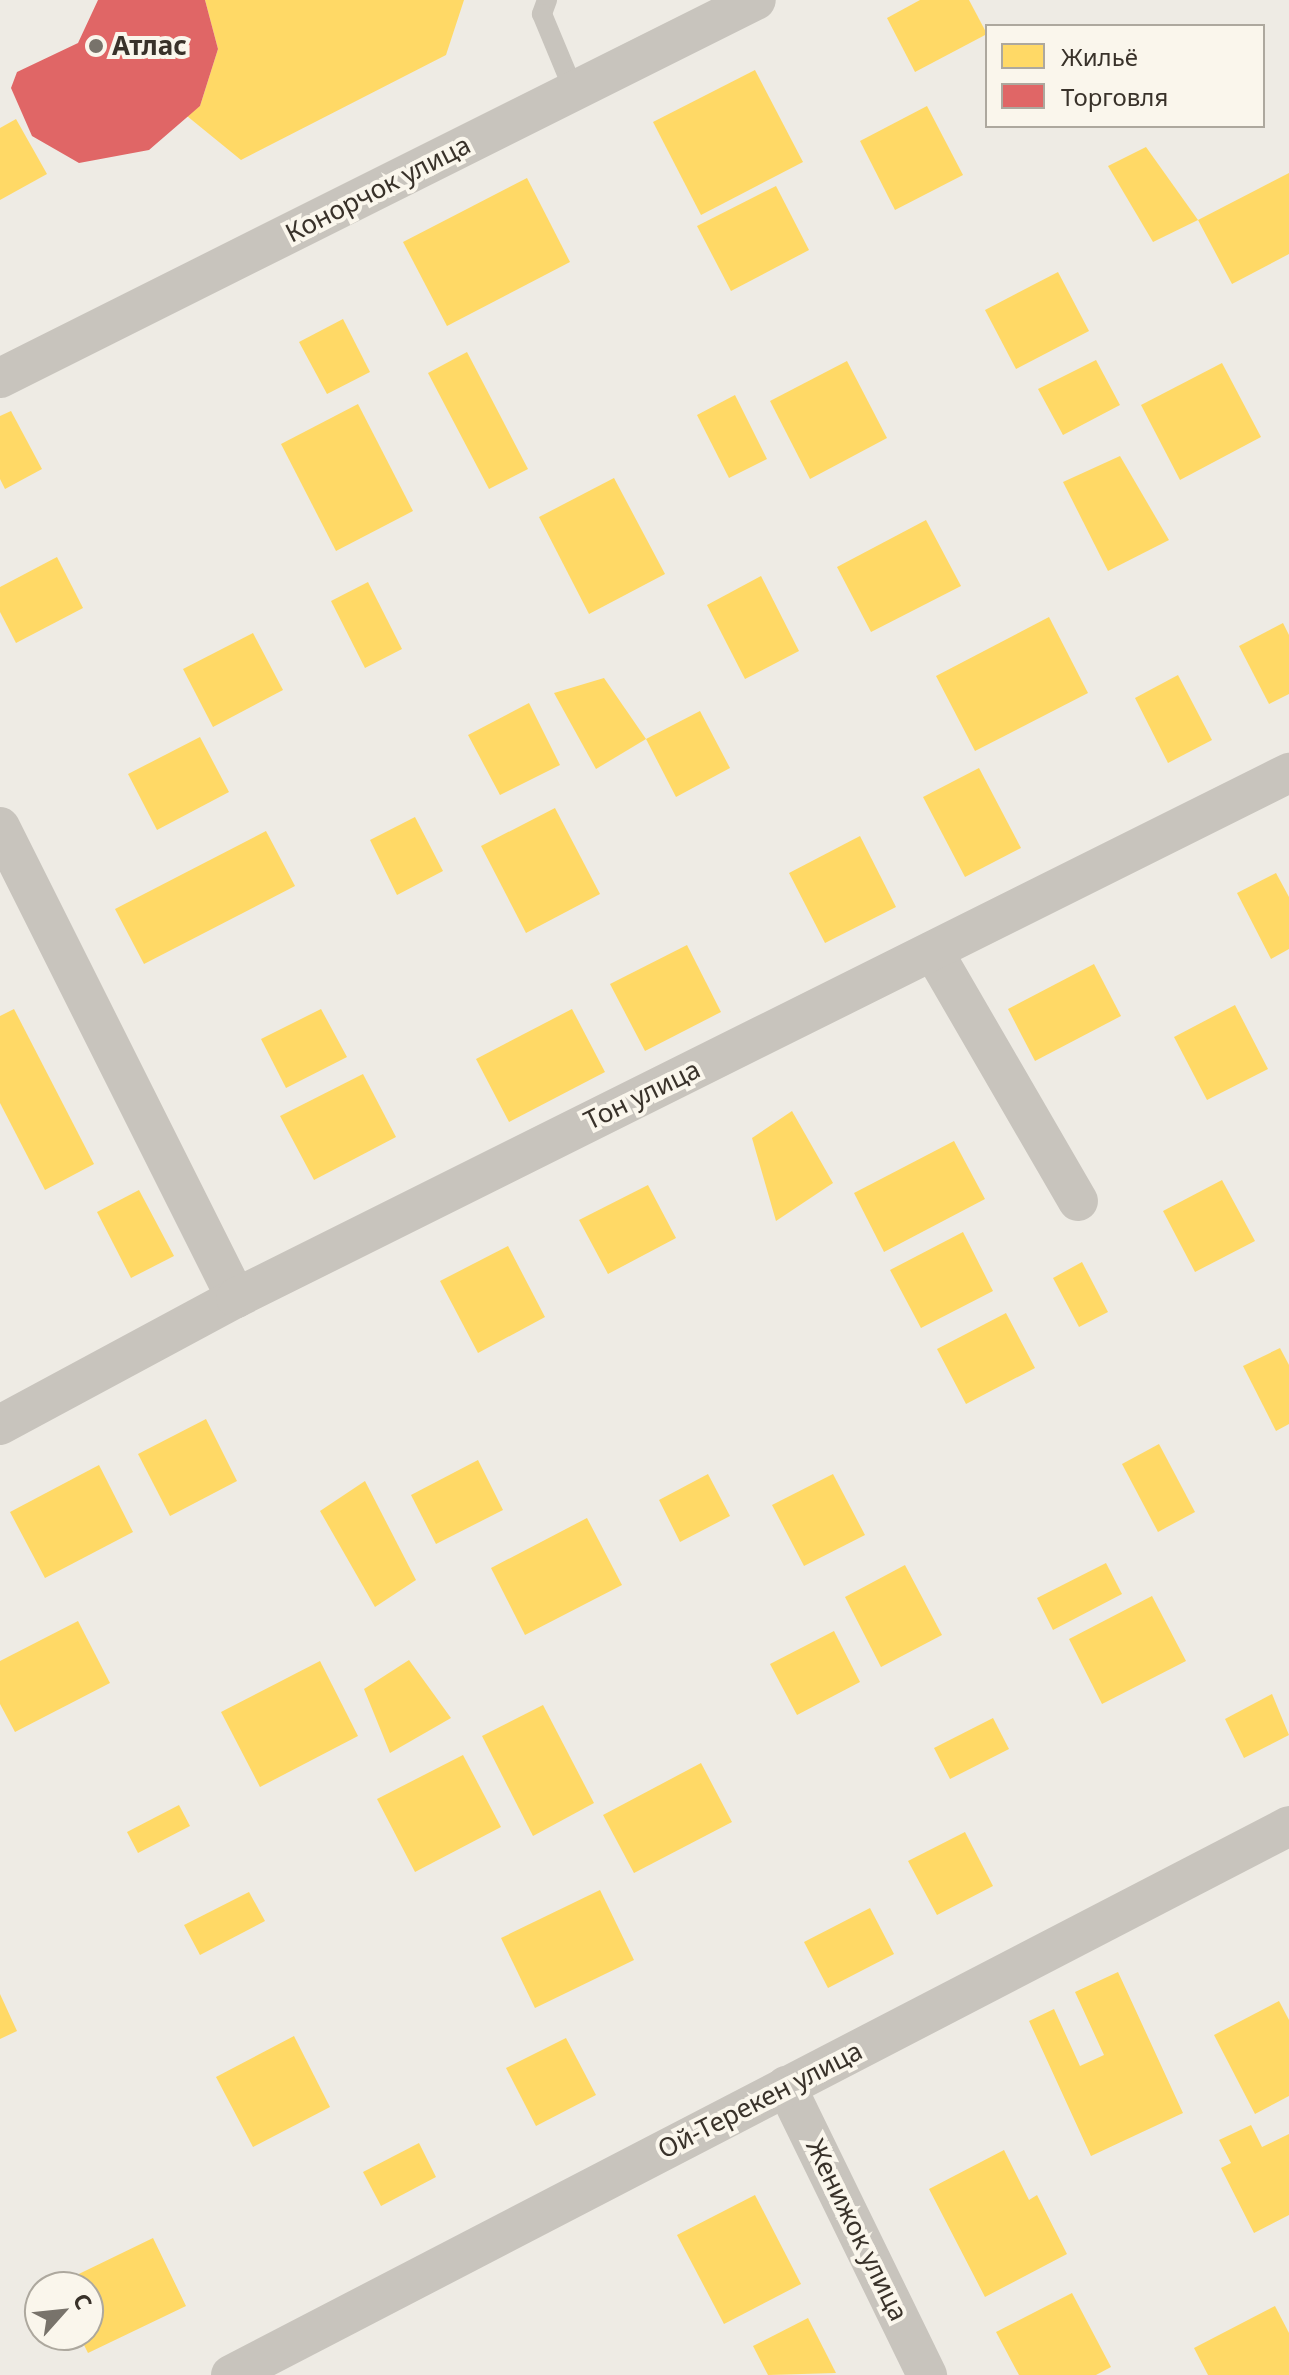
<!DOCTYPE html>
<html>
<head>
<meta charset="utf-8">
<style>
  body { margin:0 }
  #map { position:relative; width:1289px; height:2375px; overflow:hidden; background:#eeebe4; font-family:"Noto Sans",sans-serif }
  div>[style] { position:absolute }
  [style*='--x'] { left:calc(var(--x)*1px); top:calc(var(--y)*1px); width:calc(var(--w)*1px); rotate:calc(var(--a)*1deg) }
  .homes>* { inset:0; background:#ffd966 }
  .shops>* { inset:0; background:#e06666 }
  .lane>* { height:20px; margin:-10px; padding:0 10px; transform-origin:10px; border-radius:10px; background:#c8c4bd }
  .street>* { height:40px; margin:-20px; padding:0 20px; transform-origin:20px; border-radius:20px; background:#c8c4bd }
  .dots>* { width:22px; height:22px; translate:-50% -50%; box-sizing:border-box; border:4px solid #faf6ec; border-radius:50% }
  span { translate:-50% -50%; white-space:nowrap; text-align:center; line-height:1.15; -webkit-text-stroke:8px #faf6ec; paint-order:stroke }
  .poi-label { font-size:26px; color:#39322a; font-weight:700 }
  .left { translate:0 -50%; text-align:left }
  .street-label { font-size:26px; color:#39322a }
  .legend { position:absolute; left:985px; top:24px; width:280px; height:104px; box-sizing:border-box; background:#faf6ec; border:2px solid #ada89e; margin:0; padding:10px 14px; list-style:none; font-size:24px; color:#39322a }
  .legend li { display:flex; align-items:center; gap:16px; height:40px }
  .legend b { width:40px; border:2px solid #ada89e }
  .north { position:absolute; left:24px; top:2271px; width:80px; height:80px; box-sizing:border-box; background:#faf6ec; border:2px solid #ada89e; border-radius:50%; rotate:63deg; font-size:22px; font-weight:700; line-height:32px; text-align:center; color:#39322a }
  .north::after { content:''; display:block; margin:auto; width:28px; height:36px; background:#78736b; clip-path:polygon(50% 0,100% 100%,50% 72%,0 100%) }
</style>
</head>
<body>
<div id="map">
  <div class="homes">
    <i style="clip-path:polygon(205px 0,464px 0,446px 55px,241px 160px,187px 116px,200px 106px,218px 49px)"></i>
    <i style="clip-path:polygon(920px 0,969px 0,987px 34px,915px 72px,887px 18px)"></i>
    <i style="clip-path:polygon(755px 70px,803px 162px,701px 215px,653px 122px)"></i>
    <i style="clip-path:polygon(927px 106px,963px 175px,895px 210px,860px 141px)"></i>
    <i style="clip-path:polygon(16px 119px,47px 174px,0 200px,0 128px)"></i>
    <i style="clip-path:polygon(1146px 147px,1198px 220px,1153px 242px,1108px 166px)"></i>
    <i style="clip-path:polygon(1289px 173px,1289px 254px,1232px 284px,1198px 220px)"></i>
    <i style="clip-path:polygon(527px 178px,570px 262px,447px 326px,403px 242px)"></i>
    <i style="clip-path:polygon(776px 186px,809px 250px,731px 291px,697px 226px)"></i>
    <i style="clip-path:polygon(1058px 272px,1089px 331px,1016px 369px,985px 310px)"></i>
    <i style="clip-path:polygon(343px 319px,370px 372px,327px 394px,299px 342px)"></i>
    <i style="clip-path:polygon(467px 352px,528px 469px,489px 489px,428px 373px)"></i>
    <i style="clip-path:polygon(1096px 360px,1120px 405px,1063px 435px,1038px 389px)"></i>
    <i style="clip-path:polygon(847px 361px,887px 438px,810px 479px,770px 401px)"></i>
    <i style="clip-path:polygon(1222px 363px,1261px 437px,1180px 480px,1141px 405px)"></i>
    <i style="clip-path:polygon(735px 395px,767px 459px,729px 478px,697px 415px)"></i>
    <i style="clip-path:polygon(358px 404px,413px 511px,336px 551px,281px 444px)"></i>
    <i style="clip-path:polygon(11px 411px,42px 469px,5px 489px,0 479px,0 416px)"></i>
    <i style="clip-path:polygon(1120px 456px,1169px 540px,1108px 571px,1063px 482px)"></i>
    <i style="clip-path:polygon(614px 478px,665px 574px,589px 614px,539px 517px)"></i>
    <i style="clip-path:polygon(926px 520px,961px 586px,871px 632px,837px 567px)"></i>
    <i style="clip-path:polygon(57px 557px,83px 608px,16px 643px,0 612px,0 587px)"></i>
    <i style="clip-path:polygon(761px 576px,799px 651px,745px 679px,707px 605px)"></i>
    <i style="clip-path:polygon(368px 582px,402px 649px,365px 668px,331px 601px)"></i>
    <i style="clip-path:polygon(1049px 617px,1088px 693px,975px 751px,936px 676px)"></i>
    <i style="clip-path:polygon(1283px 623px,1289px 635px,1289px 694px,1269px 704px,1239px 646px)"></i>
    <i style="clip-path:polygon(253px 633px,283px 690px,213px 727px,183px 669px)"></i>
    <i style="clip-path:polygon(1178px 675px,1212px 740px,1168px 763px,1135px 698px)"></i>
    <i style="clip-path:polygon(604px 678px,646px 739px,596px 769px,554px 693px)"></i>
    <i style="clip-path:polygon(529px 703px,560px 765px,500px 795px,468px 735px)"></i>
    <i style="clip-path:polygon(700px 711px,730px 768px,676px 797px,646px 739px)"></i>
    <i style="clip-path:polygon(200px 737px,229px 792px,157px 830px,128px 774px)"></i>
    <i style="clip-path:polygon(979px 768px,1021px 848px,965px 877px,923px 797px)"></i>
    <i style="clip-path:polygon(555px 808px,600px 894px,526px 933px,481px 846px)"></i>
    <i style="clip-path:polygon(415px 817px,443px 871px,397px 895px,370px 840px)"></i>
    <i style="clip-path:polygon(266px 831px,295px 886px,144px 964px,115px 909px)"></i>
    <i style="clip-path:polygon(860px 836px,896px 907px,825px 943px,789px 873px)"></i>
    <i style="clip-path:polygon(1276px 873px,1289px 897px,1289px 949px,1271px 959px,1237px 893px)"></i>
    <i style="clip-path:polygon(687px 945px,721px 1012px,645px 1051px,610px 984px)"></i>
    <i style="clip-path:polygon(1094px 964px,1121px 1016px,1035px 1061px,1008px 1009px)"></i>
    <i style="clip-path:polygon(1235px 1005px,1268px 1069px,1207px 1100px,1174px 1037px)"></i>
    <i style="clip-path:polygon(14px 1009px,94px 1164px,45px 1190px,0 1103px,0 1016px)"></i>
    <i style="clip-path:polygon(321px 1009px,347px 1057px,286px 1088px,261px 1039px)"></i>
    <i style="clip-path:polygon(572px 1009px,605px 1072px,509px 1122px,476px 1059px)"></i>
    <i style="clip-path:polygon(363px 1074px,396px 1137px,314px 1180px,280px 1116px)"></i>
    <i style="clip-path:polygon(792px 1111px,833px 1183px,776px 1221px,752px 1138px)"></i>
    <i style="clip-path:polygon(954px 1141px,985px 1199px,884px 1252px,854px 1193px)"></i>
    <i style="clip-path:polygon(1222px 1180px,1255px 1241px,1195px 1272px,1163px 1211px)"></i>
    <i style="clip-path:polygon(648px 1185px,676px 1238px,608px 1274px,579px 1220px)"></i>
    <i style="clip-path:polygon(139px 1190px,174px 1256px,131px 1278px,97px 1212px)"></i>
    <i style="clip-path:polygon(963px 1232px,993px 1291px,921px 1328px,890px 1270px)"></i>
    <i style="clip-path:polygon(508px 1246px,545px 1317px,478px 1353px,440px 1281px)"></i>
    <i style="clip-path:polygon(1082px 1262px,1108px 1312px,1079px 1327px,1053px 1278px)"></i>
    <i style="clip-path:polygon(1006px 1313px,1035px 1368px,966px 1404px,937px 1349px)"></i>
    <i style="clip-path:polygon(1280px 1348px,1289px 1365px,1289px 1424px,1276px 1431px,1243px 1366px)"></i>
    <i style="clip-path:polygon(206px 1419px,237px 1481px,170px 1516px,138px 1454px)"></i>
    <i style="clip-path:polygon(1159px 1444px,1195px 1512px,1158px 1532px,1122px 1464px)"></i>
    <i style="clip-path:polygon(478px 1460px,503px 1510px,436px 1544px,411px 1495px)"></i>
    <i style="clip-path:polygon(99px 1465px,133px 1532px,45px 1578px,10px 1512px)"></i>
    <i style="clip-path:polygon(708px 1474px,730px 1516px,680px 1542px,659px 1500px)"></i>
    <i style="clip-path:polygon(833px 1474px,865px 1535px,804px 1566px,772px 1505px)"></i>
    <i style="clip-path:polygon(365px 1481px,416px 1580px,375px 1607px,320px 1511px)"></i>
    <i style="clip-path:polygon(587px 1518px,622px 1585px,525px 1635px,491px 1568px)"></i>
    <i style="clip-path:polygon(1106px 1563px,1122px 1594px,1053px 1630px,1037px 1598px)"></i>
    <i style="clip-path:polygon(905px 1565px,942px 1635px,881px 1667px,845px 1597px)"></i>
    <i style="clip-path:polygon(1152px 1596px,1186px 1661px,1102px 1704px,1069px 1639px)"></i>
    <i style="clip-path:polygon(78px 1621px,110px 1683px,15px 1732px,0 1704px,0 1661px)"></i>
    <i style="clip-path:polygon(834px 1631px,860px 1682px,797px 1715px,770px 1664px)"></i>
    <i style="clip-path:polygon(409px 1660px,451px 1718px,390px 1753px,364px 1689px)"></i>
    <i style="clip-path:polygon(320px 1661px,358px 1736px,260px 1787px,221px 1712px)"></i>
    <i style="clip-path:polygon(1272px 1694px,1289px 1735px,1244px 1758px,1225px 1719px)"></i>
    <i style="clip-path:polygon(543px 1705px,594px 1803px,533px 1836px,482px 1736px)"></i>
    <i style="clip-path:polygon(993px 1718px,1009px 1749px,950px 1779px,934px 1748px)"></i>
    <i style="clip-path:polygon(463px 1755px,501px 1827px,415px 1872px,377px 1799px)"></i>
    <i style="clip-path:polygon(701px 1763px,732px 1822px,634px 1873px,603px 1815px)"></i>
    <i style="clip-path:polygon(179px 1805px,190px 1826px,138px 1853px,127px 1832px)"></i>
    <i style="clip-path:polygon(965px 1832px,993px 1886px,937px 1915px,908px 1861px)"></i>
    <i style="clip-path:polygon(600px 1890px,634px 1960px,535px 2008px,501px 1938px)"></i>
    <i style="clip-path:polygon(249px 1892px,265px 1921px,200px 1955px,184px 1925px)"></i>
    <i style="clip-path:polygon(870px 1908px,894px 1954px,828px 1988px,804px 1942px)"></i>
    <i style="clip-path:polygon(1118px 1972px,1183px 2113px,1091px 2156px,1029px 2021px,1054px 2009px,1080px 2066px,1104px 2055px,1075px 1992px)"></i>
    <i style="clip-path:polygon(0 1994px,17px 2031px,0 2039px)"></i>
    <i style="clip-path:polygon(1279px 2001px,1289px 2020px,1289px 2096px,1255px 2114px,1214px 2035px)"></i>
    <i style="clip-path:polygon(294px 2036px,330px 2107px,253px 2147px,216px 2077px)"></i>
    <i style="clip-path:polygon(566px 2038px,596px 2095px,536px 2126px,506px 2068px)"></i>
    <i style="clip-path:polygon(1251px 2125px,1262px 2147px,1289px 2134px,1289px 2215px,1254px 2233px,1221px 2168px,1231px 2163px,1219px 2140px)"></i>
    <i style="clip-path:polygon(419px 2143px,436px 2177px,381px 2206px,363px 2172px)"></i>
    <i style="clip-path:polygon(1004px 2150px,1029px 2200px,1037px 2195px,1067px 2254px,985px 2297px,929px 2189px)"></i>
    <i style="clip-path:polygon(755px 2195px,801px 2284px,724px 2324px,677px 2235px)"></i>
    <i style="clip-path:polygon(153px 2238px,186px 2306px,88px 2353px,79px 2335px,88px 2335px,88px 2287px,52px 2287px)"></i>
    <i style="clip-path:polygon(1072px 2293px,1111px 2367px,1096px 2375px,1019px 2375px,996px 2332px)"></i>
    <i style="clip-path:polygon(1275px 2306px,1289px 2333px,1289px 2375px,1208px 2375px,1194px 2348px)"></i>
    <i style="clip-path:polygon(808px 2318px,836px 2373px,768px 2375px,753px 2346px)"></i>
  </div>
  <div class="shops">
    <i style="clip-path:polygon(98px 0,205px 0,218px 49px,200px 106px,149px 150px,79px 163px,32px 136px,11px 88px,17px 72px,78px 43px)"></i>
  </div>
  <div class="lane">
    <i style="--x:547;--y:0;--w:15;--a:110"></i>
    <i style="--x:542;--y:14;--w:83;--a:67.4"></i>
  </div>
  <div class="street">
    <i style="--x:0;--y:378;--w:845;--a:-26.57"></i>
    <i style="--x:0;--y:827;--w:527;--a:63.39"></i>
    <i style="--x:933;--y:951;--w:289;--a:59.9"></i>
    <i style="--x:0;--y:1425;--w:268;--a:-28.3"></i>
    <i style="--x:236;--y:1298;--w:1177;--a:-26.5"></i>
    <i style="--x:786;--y:2086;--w:322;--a:64"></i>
    <i style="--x:231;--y:2375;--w:1192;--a:-27.42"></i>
  </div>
  <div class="dots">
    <i style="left:96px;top:46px;background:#78736b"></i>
  </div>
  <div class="poi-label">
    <span class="left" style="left:112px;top:46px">Атлас</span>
  </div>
  <div class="street-label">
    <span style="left:378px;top:189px;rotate:-27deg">Конорчок улица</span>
    <span style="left:642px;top:1095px;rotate:-26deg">Тон улица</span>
    <span style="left:760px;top:2100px;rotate:-27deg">Ой-Терекен улица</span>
    <span style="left:857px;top:2230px;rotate:64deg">Женижок улица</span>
  </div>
  <ul class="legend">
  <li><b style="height:22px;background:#ffd966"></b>Жильё</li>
  <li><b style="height:22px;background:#e06666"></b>Торговля</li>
  </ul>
  <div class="north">С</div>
</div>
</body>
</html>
